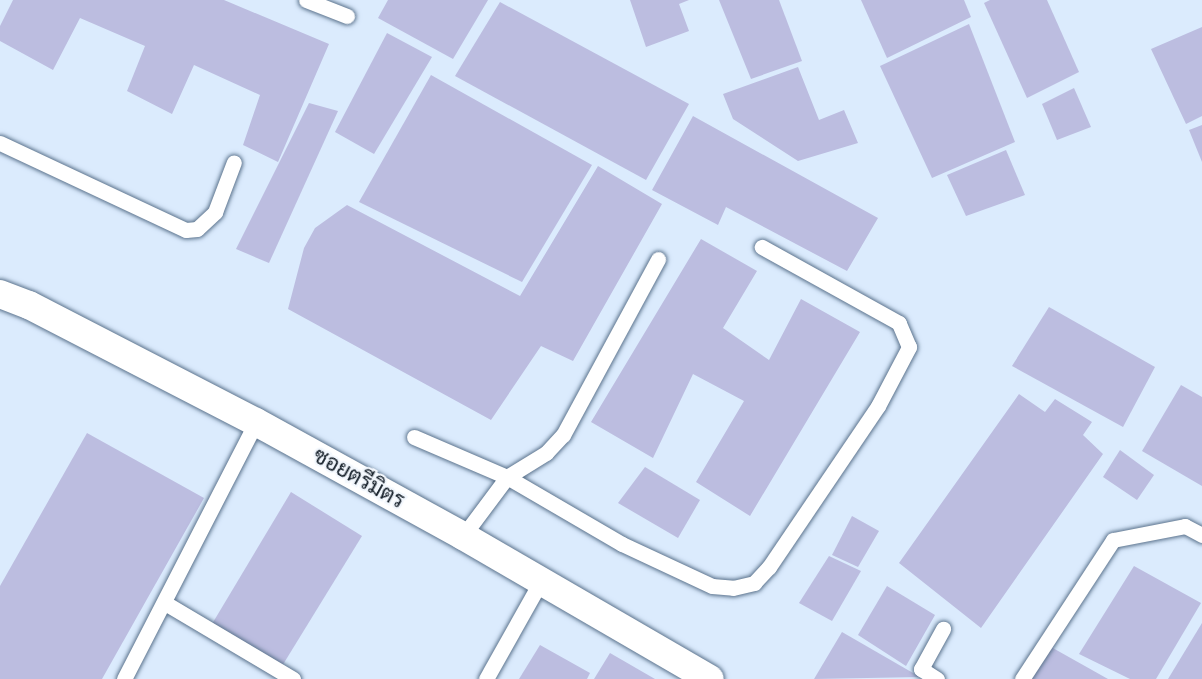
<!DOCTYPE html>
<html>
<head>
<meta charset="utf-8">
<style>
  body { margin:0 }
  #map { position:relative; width:1202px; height:679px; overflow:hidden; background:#dbebfd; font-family:Signika,Sarabun,sans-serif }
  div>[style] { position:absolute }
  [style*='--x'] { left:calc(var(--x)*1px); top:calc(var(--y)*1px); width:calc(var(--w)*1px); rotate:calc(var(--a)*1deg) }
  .building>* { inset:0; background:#bcbde0 }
  .roads { filter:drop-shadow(0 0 2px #5b738d) drop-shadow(0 0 2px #5b738d) }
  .service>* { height:15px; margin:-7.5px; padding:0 7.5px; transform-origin:7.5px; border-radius:7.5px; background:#fff }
  .minor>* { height:28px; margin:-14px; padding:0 14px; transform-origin:14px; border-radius:14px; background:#fff }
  span { translate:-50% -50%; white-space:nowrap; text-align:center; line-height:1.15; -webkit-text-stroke:4.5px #f2f7fd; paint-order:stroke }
  .street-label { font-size:22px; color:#111b25 }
</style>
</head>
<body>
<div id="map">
  <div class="building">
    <i style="clip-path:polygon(13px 0,224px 0,329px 44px,278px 162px,243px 145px,260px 95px,194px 65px,172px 114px,127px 91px,145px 46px,80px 18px,53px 70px,0 41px,0 26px)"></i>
    <i style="clip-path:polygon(388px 0,488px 0,453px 59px,378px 18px)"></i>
    <i style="clip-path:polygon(630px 0,689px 0,679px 4px,689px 31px,646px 47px)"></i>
    <i style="clip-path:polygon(719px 0,779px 0,802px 61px,751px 79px)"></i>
    <i style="clip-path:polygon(861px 0,964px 0,971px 17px,887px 58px)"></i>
    <i style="clip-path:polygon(990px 0,1047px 0,1079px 72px,1027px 98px,984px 3px)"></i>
    <i style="clip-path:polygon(500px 2px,689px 104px,646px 180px,455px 76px)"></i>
    <i style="clip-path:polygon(969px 24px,1015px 142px,932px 178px,880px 66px)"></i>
    <i style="clip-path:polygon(1202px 27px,1202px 116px,1186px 124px,1151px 49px)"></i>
    <i style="clip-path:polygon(387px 33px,432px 57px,374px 154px,335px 132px)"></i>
    <i style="clip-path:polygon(798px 67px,819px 120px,844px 110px,858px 143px,798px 161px,733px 119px,723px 94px)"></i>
    <i style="clip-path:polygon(431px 75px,592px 165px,522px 282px,359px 202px)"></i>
    <i style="clip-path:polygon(1074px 88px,1091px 127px,1057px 140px,1042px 104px)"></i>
    <i style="clip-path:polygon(309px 103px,338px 111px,269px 263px,236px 249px)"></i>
    <i style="clip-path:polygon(693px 116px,878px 218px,847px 271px,726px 207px,718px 225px,652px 190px)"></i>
    <i style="clip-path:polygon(1202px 125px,1202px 162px,1189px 130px)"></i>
    <i style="clip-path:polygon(1006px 150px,1025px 195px,966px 216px,947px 175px)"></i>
    <i style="clip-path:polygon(598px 166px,662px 204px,573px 361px,541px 346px,491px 420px,288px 309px,304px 248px,315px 228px,347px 205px,520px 296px)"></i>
    <i style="clip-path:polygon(701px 239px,757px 271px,723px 328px,769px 360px,801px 299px,860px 332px,750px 516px,696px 482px,744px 401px,693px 374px,653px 458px,591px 422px)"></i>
    <i style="clip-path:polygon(1049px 307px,1155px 367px,1123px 427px,1012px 366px)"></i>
    <i style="clip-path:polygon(1181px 385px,1202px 397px,1202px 486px,1142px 451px)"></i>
    <i style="clip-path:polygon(1019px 394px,1045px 412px,1055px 399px,1092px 422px,1083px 435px,1103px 454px,981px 628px,899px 563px)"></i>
    <i style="clip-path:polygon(87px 433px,204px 498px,102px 679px,0 679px,0 586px)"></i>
    <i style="clip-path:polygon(1120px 450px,1154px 475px,1137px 500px,1103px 477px)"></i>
    <i style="clip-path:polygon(645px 467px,700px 500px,678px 538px,618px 503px)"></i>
    <i style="clip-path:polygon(291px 492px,362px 536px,279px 671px,209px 629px)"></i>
    <i style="clip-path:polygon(852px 516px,879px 531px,858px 567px,832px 555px)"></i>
    <i style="clip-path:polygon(829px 556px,861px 571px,832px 621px,799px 603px)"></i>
    <i style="clip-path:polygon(1134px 566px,1201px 603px,1156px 679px,1130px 679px,1079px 654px)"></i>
    <i style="clip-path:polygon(887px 586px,935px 615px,906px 666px,858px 635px)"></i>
    <i style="clip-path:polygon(1202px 623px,1202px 679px,1168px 679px)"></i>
    <i style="clip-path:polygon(842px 632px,920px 677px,814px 679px)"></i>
    <i style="clip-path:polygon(540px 645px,590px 673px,587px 679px,519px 679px)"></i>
    <i style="clip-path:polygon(1051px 647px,1108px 679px,1031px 679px)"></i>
    <i style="clip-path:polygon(610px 653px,655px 679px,594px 679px)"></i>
  </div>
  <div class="roads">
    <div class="service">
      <i style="--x:306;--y:0;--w:44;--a:21.3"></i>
      <i style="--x:0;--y:143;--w:205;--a:25.1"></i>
      <i style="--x:186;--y:230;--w:11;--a:-5"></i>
      <i style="--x:197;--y:229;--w:25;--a:-43"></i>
      <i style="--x:215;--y:212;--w:53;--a:-69.2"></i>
      <i style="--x:414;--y:437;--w:101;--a:23.3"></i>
      <i style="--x:507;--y:477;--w:46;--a:-31.6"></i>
      <i style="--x:546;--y:453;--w:25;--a:-47"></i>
      <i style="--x:563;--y:435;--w:200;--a:-61.6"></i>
      <i style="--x:463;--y:536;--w:74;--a:-53.3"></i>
      <i style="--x:507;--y:477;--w:133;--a:30.2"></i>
      <i style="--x:622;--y:544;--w:99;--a:25"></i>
      <i style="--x:712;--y:586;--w:21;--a:5"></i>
      <i style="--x:733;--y:588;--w:22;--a:-13"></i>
      <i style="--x:754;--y:583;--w:22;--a:-47"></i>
      <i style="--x:769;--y:567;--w:194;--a:-55.9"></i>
      <i style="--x:878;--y:406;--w:67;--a:-62.3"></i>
      <i style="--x:909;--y:347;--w:26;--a:-113"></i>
      <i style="--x:899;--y:323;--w:157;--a:-151"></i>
      <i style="--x:165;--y:603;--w:149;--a:30.7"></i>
      <i style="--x:124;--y:679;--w:289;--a:-62.8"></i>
      <i style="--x:486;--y:679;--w:112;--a:-60.7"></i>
      <i style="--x:937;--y:679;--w:19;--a:-148"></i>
      <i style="--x:921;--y:669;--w:46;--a:-61.2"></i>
      <i style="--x:1022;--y:679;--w:166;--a:-56.8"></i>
      <i style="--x:1113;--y:540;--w:73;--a:-11"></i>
      <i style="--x:1185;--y:526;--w:19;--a:28"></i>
    </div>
    <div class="minor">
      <i style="--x:0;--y:294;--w:31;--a:21"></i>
      <i style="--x:29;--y:305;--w:255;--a:27.3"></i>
      <i style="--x:256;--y:422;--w:236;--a:28.8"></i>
      <i style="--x:463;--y:536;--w:285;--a:30.1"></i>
    </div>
  </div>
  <div class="street-label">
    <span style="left:359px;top:478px;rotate:29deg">ซอยตรีมิตร</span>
  </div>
</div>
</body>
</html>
